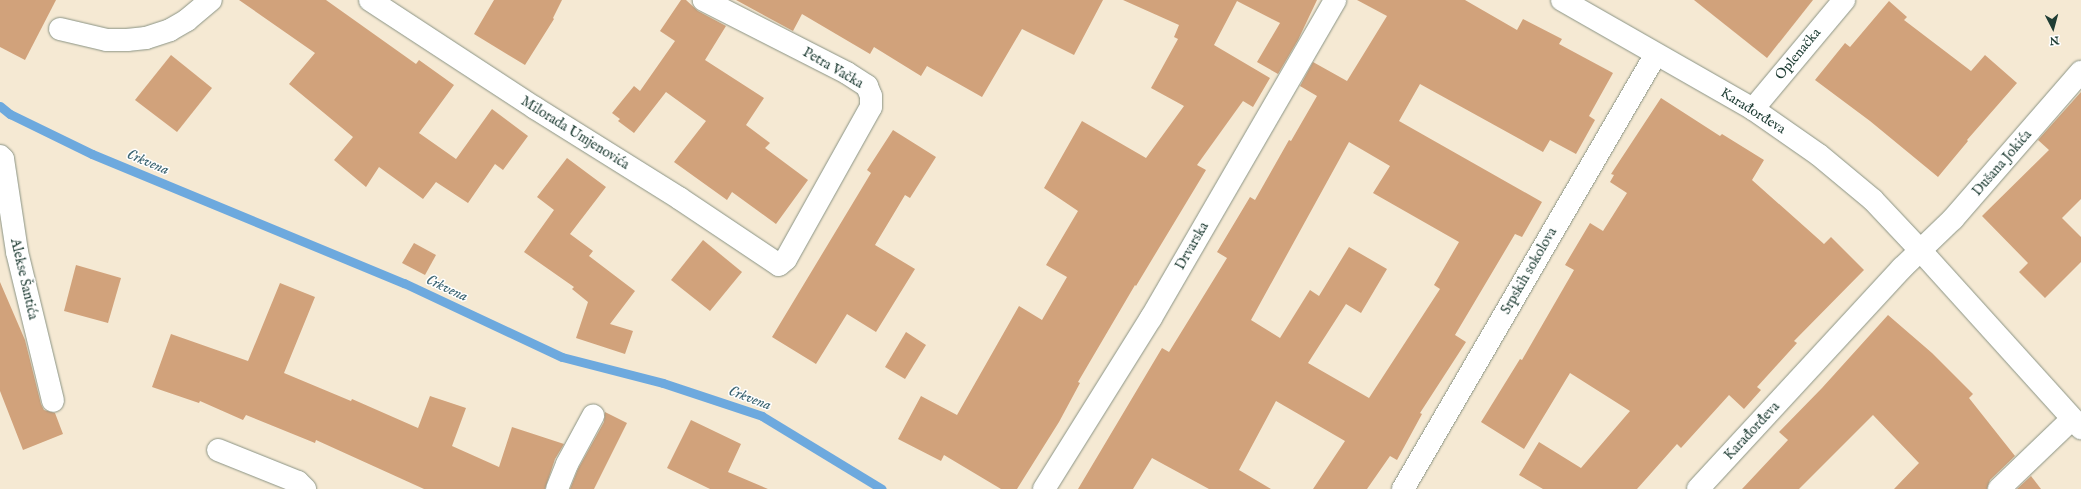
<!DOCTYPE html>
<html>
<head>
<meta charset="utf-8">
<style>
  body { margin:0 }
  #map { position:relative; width:2081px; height:489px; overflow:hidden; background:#f5e9d3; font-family:"IM FELL English",serif }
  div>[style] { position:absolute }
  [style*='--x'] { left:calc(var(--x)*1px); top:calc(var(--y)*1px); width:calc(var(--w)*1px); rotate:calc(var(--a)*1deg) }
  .stream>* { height:9px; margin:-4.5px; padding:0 4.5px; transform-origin:4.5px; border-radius:4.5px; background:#6da9de }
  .building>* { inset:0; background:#d1a27b }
  .roads { filter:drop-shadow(0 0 1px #8a9384) drop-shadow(0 0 1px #8a9384) }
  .street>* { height:22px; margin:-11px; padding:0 11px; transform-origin:11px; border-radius:11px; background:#fff }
  .primary>* { height:22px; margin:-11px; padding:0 11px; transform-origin:11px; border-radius:11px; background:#fff }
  span { translate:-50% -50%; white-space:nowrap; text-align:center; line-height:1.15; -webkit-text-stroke:3px #fff; paint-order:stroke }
  .street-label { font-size:14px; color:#1f3d34 }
  .water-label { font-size:15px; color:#3a6370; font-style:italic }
  .north { position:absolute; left:2033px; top:8px; width:40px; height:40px; -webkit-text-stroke:3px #fff; paint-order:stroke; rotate:174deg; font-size:11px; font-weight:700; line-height:16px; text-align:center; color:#1f3d34 }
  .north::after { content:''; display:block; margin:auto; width:14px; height:18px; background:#1f3d34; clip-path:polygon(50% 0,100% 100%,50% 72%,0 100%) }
</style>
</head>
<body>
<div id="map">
  <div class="stream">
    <i style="--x:0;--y:106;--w:13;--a:39"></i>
    <i style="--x:10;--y:114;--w:91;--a:26"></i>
    <i style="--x:92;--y:154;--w:338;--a:22.5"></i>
    <i style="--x:404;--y:283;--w:174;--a:25.1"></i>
    <i style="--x:562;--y:357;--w:104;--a:14.4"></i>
    <i style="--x:663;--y:383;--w:104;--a:18.4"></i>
    <i style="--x:762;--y:416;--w:140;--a:31.3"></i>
  </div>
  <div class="building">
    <i style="clip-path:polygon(0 0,56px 0,25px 60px,0 47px)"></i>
    <i style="clip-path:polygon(239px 0,326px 0,416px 64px,419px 60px,454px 85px,419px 133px,456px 159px,492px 109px,528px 136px,503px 170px,495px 164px,468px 203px,436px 182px,423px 199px,379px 167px,366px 187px,334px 160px,353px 137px,289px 84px,315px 53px)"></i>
    <i style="clip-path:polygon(494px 0,562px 0,553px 18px,554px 19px,525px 65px,474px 34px)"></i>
    <i style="clip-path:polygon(681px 0,686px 0,698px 11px,726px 26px,705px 60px,764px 98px,746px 125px,770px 143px,765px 148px,808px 180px,776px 224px,732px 192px,727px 200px,674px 162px,706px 121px,666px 92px,634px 133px,618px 121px,620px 119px,612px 113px,634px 86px,640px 91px,675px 41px,660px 31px)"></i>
    <i style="clip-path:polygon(736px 0,1103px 0,1074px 55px,1022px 29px,982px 97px,927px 66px,921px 76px,874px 47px,870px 54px,802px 14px,793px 31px)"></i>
    <i style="clip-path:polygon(1123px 0,1317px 0,1298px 40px,1278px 74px,1257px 62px,1280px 23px,1237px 1px,1214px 45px,1270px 78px,1253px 107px,1243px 101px,1197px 165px,1206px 170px,1136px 286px,1135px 285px,1078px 382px,1080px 383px,1059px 422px,1017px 489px,1001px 489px,944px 455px,941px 461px,898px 439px,921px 396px,957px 415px,1019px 306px,1042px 320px,1067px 277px,1046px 265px,1078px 211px,1044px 188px,1082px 121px,1146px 158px,1184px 106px,1151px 88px,1178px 39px,1174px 37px,1179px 25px)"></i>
    <i style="clip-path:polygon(evenodd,1357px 0,1465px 0,1517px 30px,1523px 19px,1562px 39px,1559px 44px,1613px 73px,1589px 116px,1595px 120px,1576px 154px,1550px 140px,1543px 152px,1420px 84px,1399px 121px,1542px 202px,1522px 237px,1515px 234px,1455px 335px,1466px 342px,1420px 413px,1422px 414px,1397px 460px,1390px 456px,1367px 489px,1313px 489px,1345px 441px,1276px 401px,1239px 470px,1271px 489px,1209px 489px,1152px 458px,1133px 489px,1078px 489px,1162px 348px,1169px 352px,1227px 258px,1217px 252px,1250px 197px,1255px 200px,1289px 140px,1291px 141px,1317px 96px,1300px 86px,1313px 62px,1347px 81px,1387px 16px,1357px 0,1349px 142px,1390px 166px,1373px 193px,1459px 242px,1434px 285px,1440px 289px,1369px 398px,1308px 363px,1346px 304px,1361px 313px,1387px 269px,1349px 247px,1319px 296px,1310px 290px,1280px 338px,1251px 320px,1349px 142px)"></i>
    <i style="clip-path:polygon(1694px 0,1813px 0,1767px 58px)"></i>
    <i style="clip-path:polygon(1889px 1px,1907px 17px,1904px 20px,1971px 71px,1985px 55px,2017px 83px,1967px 140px,1968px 141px,1938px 177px,1870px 121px,1815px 80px,1845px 43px,1850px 47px)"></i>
    <i style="clip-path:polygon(171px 55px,212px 88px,177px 132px,135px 100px)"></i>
    <i style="clip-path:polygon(2081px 92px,2081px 199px,2062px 218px,2081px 237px,2081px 262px,2045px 298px,2019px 272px,2028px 263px,1982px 216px,2049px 150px,2038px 140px)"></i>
    <i style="clip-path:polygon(1661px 98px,1720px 136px,1722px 134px,1764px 160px,1752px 180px,1824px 244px,1831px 237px,1864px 270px,1794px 341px,1797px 343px,1757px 387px,1761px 390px,1744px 409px,1729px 395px,1681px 448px,1677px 444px,1637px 489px,1543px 489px,1519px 475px,1539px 442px,1581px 468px,1630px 411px,1570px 373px,1524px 449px,1481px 422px,1520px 359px,1522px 360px,1574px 270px,1565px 265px,1590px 223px,1603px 231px,1627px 193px,1610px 182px,1614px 175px,1611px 174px)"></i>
    <i style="clip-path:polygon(893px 130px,936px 157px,910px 198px,905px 195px,875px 245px,915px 269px,876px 332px,847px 314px,816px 364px,772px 337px,871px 173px,867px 170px)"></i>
    <i style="clip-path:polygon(567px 158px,606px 187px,570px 234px,593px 251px,589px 256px,635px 291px,610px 324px,633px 331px,625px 354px,576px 338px,588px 302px,572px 289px,574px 287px,524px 252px,554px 210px,537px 197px)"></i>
    <i style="clip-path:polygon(703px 240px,742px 272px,710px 311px,671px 280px)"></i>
    <i style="clip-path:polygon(414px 243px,436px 255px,425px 275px,402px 263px)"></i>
    <i style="clip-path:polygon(76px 265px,121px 278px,108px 323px,64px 311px)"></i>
    <i style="clip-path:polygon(0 282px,25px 340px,41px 404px,44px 410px,55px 413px,63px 434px,23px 450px,0 391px)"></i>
    <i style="clip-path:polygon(280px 283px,315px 297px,284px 373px,351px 401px,352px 399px,418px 428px,430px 396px,466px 408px,452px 446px,499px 467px,512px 427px,564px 444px,555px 459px,545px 489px,424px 489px,316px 440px,315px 443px,246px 415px,243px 420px,200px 401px,199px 403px,152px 387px,171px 334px,248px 361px)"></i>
    <i style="clip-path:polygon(1888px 315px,1932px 353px,1973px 394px,1969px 398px,2015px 456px,1990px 480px,1987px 489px,1894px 489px,1919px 463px,1873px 415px,1799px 489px,1742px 489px,1788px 440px,1779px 432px,1822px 388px)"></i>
    <i style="clip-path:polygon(906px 332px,926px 345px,905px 379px,885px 367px)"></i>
    <i style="clip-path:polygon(605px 412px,627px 423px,594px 489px,570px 489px,578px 469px,604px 422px)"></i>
    <i style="clip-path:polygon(691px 420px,741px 444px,728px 472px,768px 489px,710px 489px,667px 468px)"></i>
    <i style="clip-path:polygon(2031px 476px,2041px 489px,2017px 489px)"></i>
  </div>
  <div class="roads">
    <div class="street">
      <i style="--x:370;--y:0;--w:197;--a:33.2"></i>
      <i style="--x:535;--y:108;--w:170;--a:32"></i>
      <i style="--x:679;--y:198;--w:120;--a:33.8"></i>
      <i style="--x:779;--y:265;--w:9;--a:-41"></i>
      <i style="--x:786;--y:259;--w:174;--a:-60.8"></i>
      <i style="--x:871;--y:107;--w:11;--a:-90"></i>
      <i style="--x:871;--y:96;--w:11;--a:-112"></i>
      <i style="--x:867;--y:86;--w:24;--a:-147"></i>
      <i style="--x:847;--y:73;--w:161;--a:-153"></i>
      <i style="--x:60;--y:29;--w:48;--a:13.2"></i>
      <i style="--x:107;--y:40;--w:20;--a:0"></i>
      <i style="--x:127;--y:40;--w:19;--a:-6"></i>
      <i style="--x:146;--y:38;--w:25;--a:-18"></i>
      <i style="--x:170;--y:30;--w:20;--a:-30"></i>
      <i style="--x:187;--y:20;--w:31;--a:-40"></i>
      <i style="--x:1753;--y:109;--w:142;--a:-50.1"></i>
      <i style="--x:0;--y:156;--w:4;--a:45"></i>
      <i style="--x:3;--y:159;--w:94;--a:81.4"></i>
      <i style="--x:17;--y:252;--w:153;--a:76.4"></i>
      <i style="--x:218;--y:450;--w:86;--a:21.8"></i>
      <i style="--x:298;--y:482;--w:10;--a:45"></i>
      <i style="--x:557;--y:489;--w:27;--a:-68"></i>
      <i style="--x:567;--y:464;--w:55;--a:-61.6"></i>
      <i style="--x:1044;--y:489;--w:202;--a:-58"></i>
      <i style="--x:1151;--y:318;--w:367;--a:-59.9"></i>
      <i style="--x:1403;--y:489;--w:503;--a:-59.82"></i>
      <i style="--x:1698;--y:489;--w:301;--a:-47.3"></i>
      <i style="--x:1902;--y:268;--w:71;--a:-43.9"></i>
      <i style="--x:1953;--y:219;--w:195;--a:-49"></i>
      <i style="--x:1999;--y:489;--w:101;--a:-43.8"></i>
    </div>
    <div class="primary">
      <i style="--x:1562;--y:0;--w:220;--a:29.7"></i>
      <i style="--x:1753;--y:109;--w:80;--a:34.9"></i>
      <i style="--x:1819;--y:155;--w:70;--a:39.8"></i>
      <i style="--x:1873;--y:200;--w:70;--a:46.7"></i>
      <i style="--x:1921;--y:251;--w:239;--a:47.9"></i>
    </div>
  </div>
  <div class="street-label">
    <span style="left:1798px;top:54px;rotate:-50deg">Oplenačka</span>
    <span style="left:833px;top:68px;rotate:30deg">Petra Vačka</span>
    <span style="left:1753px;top:111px;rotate:32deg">Karađorđeva</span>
    <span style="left:575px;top:133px;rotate:32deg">Milorada Umjenovića</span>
    <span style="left:2002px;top:163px;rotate:-49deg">Dušana Jokića</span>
    <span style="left:1192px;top:246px;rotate:-60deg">Drvarska</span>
    <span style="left:1529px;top:271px;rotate:-60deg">Srpskih sokolova</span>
    <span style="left:24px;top:279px;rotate:77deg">Alekse Šantića</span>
    <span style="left:1752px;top:431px;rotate:-47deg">Karađorđeva</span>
  </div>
  <div class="water-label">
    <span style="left:148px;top:162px;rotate:23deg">Crkvena</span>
    <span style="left:447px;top:288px;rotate:25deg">Crkvena</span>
    <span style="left:750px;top:398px;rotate:21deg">Crkvena</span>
  </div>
  <div class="north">N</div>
</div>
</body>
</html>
